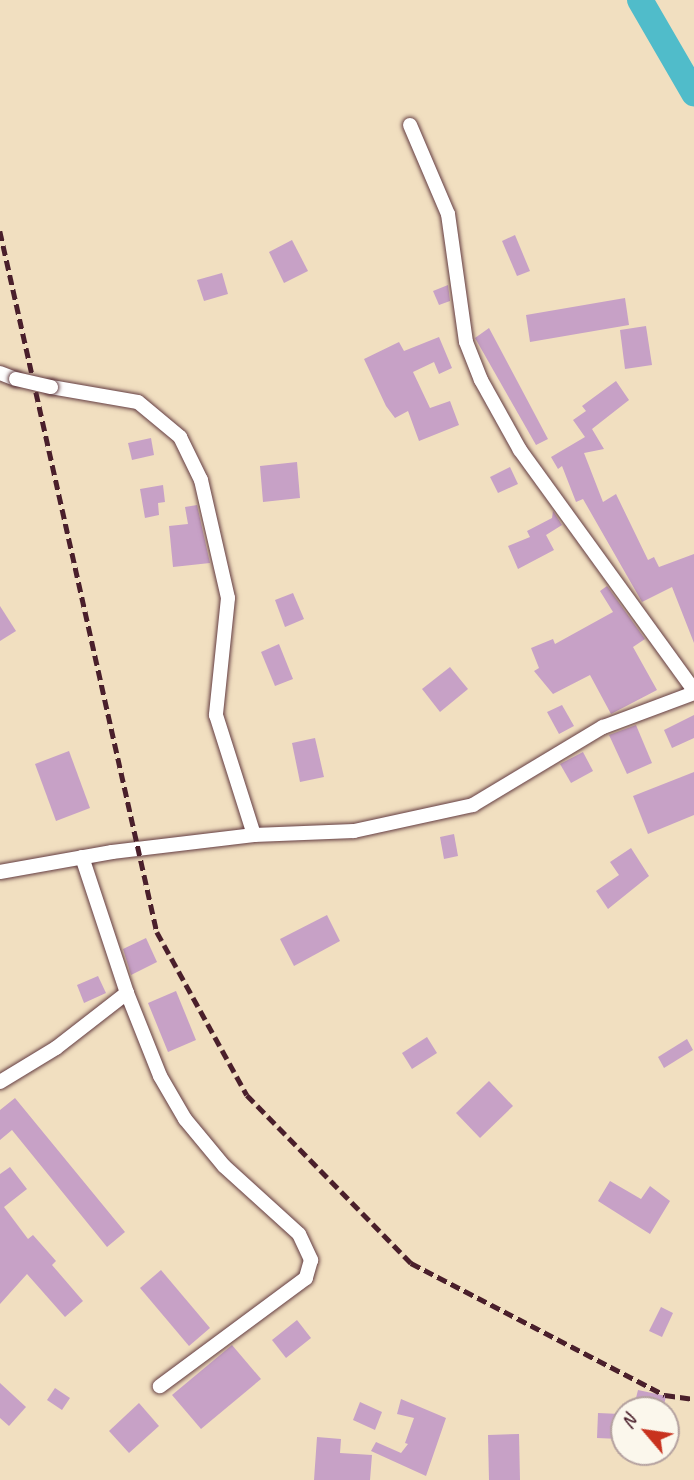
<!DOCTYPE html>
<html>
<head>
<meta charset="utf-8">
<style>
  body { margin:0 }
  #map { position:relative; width:694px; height:1480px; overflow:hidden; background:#f1dfc0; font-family:Caveat,sans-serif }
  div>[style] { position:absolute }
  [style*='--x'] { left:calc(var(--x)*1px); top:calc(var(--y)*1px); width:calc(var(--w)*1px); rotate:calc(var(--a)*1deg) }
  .river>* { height:26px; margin:-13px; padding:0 13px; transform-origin:13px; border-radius:13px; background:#50bcca }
  .building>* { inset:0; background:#c7a1c6 }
  .roads { filter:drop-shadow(0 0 2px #633c41) drop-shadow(0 0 2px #633c41) }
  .minor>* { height:14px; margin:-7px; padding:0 7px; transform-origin:7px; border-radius:7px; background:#fff }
  .rail>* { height:4.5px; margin-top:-2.25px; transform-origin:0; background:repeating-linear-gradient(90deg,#4a1f2b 0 10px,transparent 0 15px) }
  .bridges { filter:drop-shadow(0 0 2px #633c41) drop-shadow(0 0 2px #633c41) }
  .minor-bridge>* { height:14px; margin:-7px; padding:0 7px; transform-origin:7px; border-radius:7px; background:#fff }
  span { translate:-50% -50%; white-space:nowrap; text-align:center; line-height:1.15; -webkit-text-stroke:5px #fbf7ec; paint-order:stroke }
  .north { position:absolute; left:610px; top:1396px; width:70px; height:70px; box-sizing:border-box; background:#fbf7ec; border:2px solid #b4a19f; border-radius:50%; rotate:299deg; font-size:19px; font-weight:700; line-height:28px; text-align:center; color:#4a1f2b }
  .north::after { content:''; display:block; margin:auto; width:24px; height:32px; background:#c8321e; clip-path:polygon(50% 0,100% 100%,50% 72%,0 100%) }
</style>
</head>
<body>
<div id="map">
  <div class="river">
    <i style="--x:640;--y:0;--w:108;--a:59.9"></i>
  </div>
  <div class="building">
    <i style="clip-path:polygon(515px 235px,530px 271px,517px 276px,502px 241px)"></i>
    <i style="clip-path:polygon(292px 240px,308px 271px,284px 283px,269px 252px)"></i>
    <i style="clip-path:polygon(222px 273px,228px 294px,204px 301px,197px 280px)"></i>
    <i style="clip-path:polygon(448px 285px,450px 301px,439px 305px,433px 291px)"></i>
    <i style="clip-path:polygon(625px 298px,629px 325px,530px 342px,526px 315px)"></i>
    <i style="clip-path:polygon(646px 326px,652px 365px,625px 369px,620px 330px)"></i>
    <i style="clip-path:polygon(489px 328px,548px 439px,536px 445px,475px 338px)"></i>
    <i style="clip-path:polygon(439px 337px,452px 368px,439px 374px,434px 362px,413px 372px,430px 408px,450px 401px,459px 425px,419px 441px,408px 411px,395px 418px,386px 406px,364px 359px,399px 342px,404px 351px)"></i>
    <i style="clip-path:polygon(616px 381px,629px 400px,592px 429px,604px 449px,584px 453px,603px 502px,616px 494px,648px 560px,654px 557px,659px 567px,694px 554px,694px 643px,672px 587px,642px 602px,583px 499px,576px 502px,562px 466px,558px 469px,551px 457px,585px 437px,573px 420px,586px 411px,582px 406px)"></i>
    <i style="clip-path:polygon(151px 438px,154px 455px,132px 460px,128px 443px)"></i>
    <i style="clip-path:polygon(297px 462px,300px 498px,263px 502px,260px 466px)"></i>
    <i style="clip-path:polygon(510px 467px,518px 484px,498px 493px,490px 477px)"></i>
    <i style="clip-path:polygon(163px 485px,165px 502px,158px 503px,159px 515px,145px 518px,140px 489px)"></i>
    <i style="clip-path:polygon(197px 505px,210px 563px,173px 567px,169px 526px,188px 524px,185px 507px)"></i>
    <i style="clip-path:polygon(553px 511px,562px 525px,546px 535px,554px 550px,518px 569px,508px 546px,530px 537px,527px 531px,552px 518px)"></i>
    <i style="clip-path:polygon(607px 586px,645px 639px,633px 647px,657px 690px,611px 714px,590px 675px,553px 694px,534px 671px,539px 668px,531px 648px,553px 639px,555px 644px,613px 612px,600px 591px)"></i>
    <i style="clip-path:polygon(293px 593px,304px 619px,285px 627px,275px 600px)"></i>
    <i style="clip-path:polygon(0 606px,16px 631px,0 641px)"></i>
    <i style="clip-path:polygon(279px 644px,293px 679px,275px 686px,261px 652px)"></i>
    <i style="clip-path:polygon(450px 667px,468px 689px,440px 712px,422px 689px)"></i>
    <i style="clip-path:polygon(562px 705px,574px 726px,559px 734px,547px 712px)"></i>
    <i style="clip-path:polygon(694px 715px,694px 738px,672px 748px,664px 730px)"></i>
    <i style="clip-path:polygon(636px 725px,652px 763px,627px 774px,609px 735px)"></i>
    <i style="clip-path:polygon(315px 738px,324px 777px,300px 782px,292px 743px)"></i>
    <i style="clip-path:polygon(69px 751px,90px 808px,56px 821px,35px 764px)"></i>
    <i style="clip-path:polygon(583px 752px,593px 771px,571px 783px,560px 764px)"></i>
    <i style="clip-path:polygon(694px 772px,694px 815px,648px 834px,633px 796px)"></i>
    <i style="clip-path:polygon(454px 834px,458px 856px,444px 859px,440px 837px)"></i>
    <i style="clip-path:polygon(631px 848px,649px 876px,608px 909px,596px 891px,619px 875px,610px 862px)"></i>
    <i style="clip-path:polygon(327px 915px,340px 941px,294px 966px,280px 939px)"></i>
    <i style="clip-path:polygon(146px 938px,157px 962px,131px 975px,123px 949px)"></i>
    <i style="clip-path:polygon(98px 976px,106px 993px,84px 1003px,77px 985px)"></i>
    <i style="clip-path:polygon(176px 991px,196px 1040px,168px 1052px,148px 1003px)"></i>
    <i style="clip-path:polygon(427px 1037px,437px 1053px,412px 1069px,402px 1053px)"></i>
    <i style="clip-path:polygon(687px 1039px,693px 1050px,664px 1068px,658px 1057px)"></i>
    <i style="clip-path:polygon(489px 1081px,513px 1106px,480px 1138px,456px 1113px)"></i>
    <i style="clip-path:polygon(15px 1098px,125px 1232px,107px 1247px,12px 1130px,0 1140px,0 1110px)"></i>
    <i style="clip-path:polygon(10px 1167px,27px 1189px,4px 1207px,28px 1239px,33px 1235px,56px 1261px,52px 1265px,83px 1301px,65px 1317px,27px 1274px,0 1304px,0 1174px)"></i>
    <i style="clip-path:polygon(610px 1181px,641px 1199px,650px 1186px,670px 1201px,650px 1234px,598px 1201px)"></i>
    <i style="clip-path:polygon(161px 1270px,210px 1328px,189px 1346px,140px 1288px)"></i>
    <i style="clip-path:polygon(661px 1307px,673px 1313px,662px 1337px,649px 1331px)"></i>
    <i style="clip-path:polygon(297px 1320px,311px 1338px,286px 1358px,272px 1340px)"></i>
    <i style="clip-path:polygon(232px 1345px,261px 1379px,201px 1429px,172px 1395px)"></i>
    <i style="clip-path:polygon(0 1383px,26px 1407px,9px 1426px,0 1418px)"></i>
    <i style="clip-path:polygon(55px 1388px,70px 1398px,62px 1410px,47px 1400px)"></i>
    <i style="clip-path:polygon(638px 1390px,666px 1396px,663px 1410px,633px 1410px)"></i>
    <i style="clip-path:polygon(401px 1399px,446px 1418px,426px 1476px,371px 1451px,376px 1442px,401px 1453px,408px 1444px,405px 1443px,414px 1418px,397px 1414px)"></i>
    <i style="clip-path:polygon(360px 1402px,382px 1412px,375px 1430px,353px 1420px)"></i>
    <i style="clip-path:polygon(139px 1403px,159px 1426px,129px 1453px,109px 1431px)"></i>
    <i style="clip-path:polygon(598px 1413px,620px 1414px,619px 1439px,597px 1438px)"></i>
    <i style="clip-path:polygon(519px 1434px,520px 1480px,489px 1480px,488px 1435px)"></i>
    <i style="clip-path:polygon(317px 1437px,341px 1439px,340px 1453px,372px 1455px,370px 1480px,314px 1480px)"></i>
  </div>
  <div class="roads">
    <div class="minor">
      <i style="--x:410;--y:125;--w:97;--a:66.9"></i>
      <i style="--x:448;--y:214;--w:129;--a:82"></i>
      <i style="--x:466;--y:342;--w:41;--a:68.5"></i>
      <i style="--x:481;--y:380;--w:80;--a:60.9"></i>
      <i style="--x:520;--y:450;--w:296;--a:54.1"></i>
      <i style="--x:0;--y:373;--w:17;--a:21"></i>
      <i style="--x:51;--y:387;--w:88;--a:9.8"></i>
      <i style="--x:138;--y:402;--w:55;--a:39.8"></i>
      <i style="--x:180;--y:437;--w:48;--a:64"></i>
      <i style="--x:201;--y:480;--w:121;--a:77.1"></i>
      <i style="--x:228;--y:598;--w:118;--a:95.9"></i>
      <i style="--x:216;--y:715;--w:126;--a:72.4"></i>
      <i style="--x:82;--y:857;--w:143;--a:71.7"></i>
      <i style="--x:127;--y:993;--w:89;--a:68.3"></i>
      <i style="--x:160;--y:1076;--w:50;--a:59.8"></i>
      <i style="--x:185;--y:1119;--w:61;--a:50.3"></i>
      <i style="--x:224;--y:1166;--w:101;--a:42.2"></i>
      <i style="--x:299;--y:1234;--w:29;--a:65"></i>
      <i style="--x:311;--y:1260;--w:19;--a:106"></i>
      <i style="--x:306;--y:1278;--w:182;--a:143.5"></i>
      <i style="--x:0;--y:872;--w:114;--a:-10.1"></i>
      <i style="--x:112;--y:852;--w:143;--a:-6.8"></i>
      <i style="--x:254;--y:835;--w:100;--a:-2.3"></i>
      <i style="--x:354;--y:831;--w:122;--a:-12.3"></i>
      <i style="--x:473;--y:805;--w:152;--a:-31"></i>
      <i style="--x:603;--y:727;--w:97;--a:-20.5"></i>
      <i style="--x:0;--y:1082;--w:66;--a:-31.3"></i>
      <i style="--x:56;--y:1048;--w:90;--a:-37.8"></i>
    </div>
  </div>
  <div class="rail">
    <i style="--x:0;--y:231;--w:718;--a:77.38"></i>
    <i style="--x:157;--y:932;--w:186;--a:61.1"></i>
    <i style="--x:247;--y:1095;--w:235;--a:45.7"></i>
    <i style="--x:411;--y:1263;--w:286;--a:27.5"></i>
    <i style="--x:665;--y:1395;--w:29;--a:8"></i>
  </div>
  <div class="bridges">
    <div class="minor-bridge">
      <i style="--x:16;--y:379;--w:36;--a:13"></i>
    </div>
  </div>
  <div class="north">N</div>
</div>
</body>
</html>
